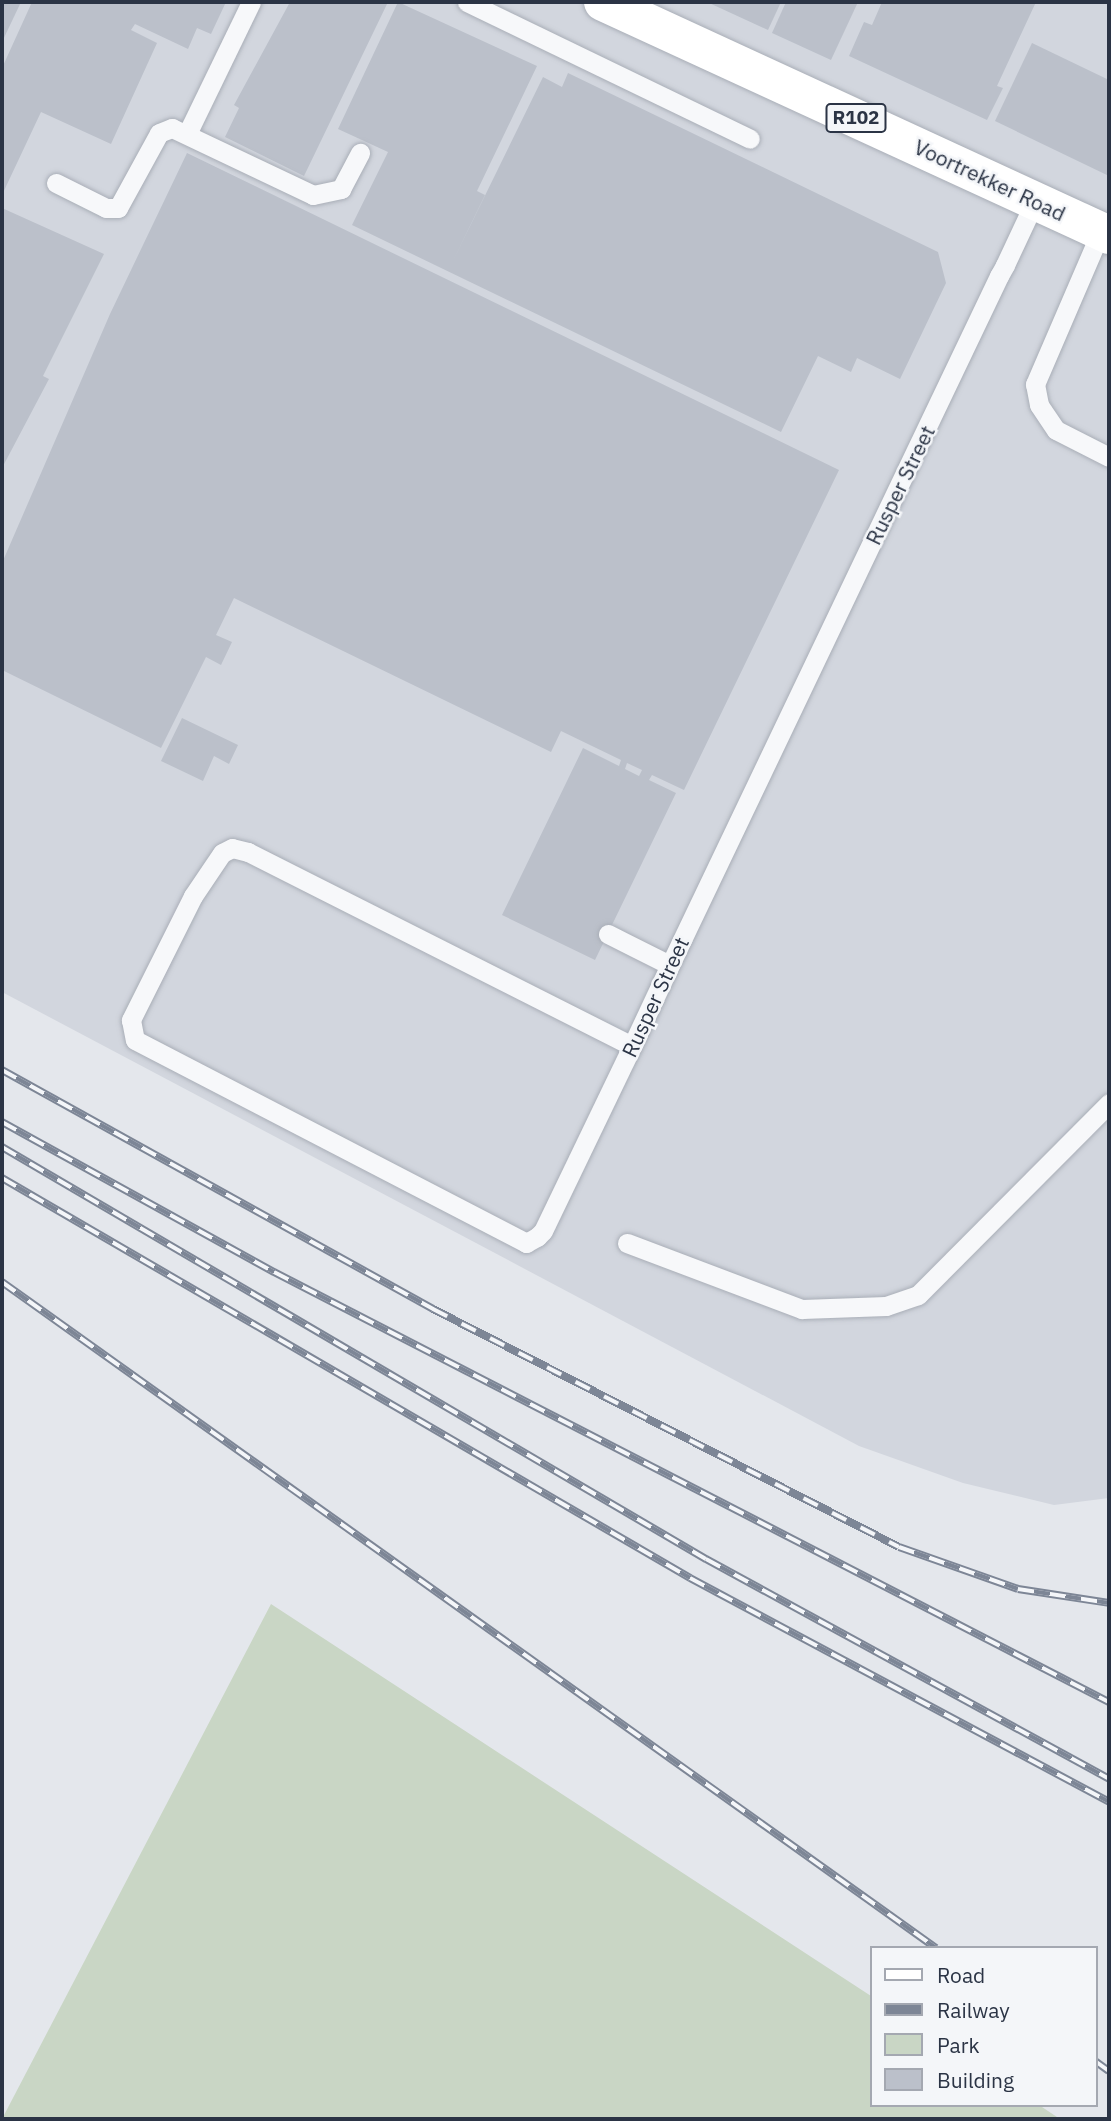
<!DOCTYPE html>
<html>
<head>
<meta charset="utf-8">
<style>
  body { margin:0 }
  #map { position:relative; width:1111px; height:2121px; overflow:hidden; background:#e4e7ec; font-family:"IBM Plex Sans",sans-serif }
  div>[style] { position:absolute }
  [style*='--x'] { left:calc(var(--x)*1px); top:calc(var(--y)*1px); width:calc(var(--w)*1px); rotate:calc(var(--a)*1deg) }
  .built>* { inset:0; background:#d2d6de }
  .green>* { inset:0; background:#c9d6c5 }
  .building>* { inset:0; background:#bbc0ca }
  .roads { filter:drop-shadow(0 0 2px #a9aeb7) drop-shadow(0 0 2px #a9aeb7) }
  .service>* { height:19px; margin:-9.5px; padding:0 9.5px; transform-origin:9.5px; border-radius:9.5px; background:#f7f8fa }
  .primary>* { height:38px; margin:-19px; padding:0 19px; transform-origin:19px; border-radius:19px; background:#fff }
  .rail>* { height:8px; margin-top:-4px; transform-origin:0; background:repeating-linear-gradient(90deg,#f4f6f9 0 16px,#7d8696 0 32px); box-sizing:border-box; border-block:2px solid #7d8696 }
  span { translate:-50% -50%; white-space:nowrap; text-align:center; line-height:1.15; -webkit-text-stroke:5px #f4f6f9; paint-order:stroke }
  .shield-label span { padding:2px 5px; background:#f4f6f9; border:2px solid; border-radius:5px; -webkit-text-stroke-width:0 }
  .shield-label { font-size:19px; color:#2b3445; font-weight:700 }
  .street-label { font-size:21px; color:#2b3445 }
  .frame { position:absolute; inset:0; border:4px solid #2b3445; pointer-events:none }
  .legend { position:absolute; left:870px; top:1946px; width:228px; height:161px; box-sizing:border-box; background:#f4f6f9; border:2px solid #a4a8b1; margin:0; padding:9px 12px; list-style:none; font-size:21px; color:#2b3445 }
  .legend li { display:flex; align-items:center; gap:14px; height:35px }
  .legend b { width:35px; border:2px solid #a4a8b1 }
</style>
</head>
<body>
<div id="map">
  <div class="built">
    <i style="clip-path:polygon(2px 2px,1109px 2px,1109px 1498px,1054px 1505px,963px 1483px,859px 1446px,2px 992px)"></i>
  </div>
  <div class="green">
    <i style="clip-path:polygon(271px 1604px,871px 1996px,871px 2105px,1039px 2105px,1060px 2119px,2px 2119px)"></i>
  </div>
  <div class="building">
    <i style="clip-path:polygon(2px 2px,21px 2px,2px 42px)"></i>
    <i style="clip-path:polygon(32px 2px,226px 2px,211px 34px,197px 28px,188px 49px,135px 24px,131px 30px,157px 43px,111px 144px,41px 112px,2px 195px,2px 68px)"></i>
    <i style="clip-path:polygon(290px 2px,388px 2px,304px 176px,225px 137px,239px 108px,234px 105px)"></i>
    <i style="clip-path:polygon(398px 2px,537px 66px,477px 191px,485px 195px,451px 265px,543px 77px,562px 87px,568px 73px,938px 252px,946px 283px,900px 379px,857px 358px,851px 372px,818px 356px,781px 432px,352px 225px,388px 152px,338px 129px)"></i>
    <i style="clip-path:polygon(707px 2px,781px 2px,768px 30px)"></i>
    <i style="clip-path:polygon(786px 2px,858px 2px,831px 60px,772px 33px)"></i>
    <i style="clip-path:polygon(882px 2px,1036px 2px,997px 86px,1003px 88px,987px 120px,849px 56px,864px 22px,872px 25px)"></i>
    <i style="clip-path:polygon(1032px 43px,1109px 80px,1109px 176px,995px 121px)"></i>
    <i style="clip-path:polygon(evenodd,187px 153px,839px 470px,684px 790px,652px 775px,649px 780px,676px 793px,595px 960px,502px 915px,583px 748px,619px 766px,621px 760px,561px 731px,551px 752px,234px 598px,216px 635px,232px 642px,221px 665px,206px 657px,161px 748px,2px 670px,2px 563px,110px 314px,187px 153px,627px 763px,642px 770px,639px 776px,625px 769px,627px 763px)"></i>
    <i style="clip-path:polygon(2px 208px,104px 254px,43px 376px,49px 379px,2px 468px)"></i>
    <i style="clip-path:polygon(182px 718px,238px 745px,229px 764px,214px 756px,203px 781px,161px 761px)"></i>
  </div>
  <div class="roads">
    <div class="service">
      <i style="--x:467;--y:2;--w:314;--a:25.8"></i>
      <i style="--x:187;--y:134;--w:147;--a:-64.1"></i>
      <i style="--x:56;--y:183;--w:56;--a:26.6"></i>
      <i style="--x:106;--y:208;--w:12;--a:0"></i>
      <i style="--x:118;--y:208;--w:85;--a:-61.3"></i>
      <i style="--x:159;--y:133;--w:14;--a:-21"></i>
      <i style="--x:172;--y:128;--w:156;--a:25.4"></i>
      <i style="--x:313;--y:195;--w:29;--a:-12"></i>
      <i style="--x:341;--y:189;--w:41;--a:-62.2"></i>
      <i style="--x:1101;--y:231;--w:167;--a:113.3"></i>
      <i style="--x:1035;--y:384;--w:21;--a:79"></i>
      <i style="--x:1039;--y:405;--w:30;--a:56"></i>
      <i style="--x:1056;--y:430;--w:59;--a:27"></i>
      <i style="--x:608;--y:934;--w:69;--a:26.6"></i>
      <i style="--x:632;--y:1046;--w:430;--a:-153.2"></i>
      <i style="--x:248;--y:852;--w:16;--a:-166"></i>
      <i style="--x:232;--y:848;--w:11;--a:153"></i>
      <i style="--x:222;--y:853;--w:52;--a:124"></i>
      <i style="--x:193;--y:896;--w:139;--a:116.6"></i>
      <i style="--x:131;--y:1020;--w:20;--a:79"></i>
      <i style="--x:135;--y:1040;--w:441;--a:27.4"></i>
      <i style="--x:526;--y:1243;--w:13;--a:-29"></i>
      <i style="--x:537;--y:1237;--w:8;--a:-45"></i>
      <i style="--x:543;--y:1231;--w:205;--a:-64.3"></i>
      <i style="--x:632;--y:1046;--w:89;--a:-64.9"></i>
      <i style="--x:670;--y:965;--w:764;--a:-64.48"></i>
      <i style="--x:999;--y:276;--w:13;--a:-61"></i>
      <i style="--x:1005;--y:265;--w:71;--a:-64.9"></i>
      <i style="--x:627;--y:1243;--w:187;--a:20.7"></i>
      <i style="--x:802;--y:1309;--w:84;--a:-2"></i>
      <i style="--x:886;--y:1306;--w:34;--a:-19"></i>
      <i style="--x:918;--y:1295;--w:271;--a:-45.1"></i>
    </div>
    <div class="primary">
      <i style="--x:603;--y:2;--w:557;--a:24.72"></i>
    </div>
  </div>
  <div class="rail">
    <i style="--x:2;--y:1070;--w:493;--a:29"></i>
    <i style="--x:433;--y:1309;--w:523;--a:27.05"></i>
    <i style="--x:899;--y:1547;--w:126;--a:19.4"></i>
    <i style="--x:1018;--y:1589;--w:92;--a:8.7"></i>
    <i style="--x:2;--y:1122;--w:311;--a:28.9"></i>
    <i style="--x:274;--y:1272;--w:939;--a:27.25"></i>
    <i style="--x:2;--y:1147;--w:816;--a:30.34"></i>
    <i style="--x:706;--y:1559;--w:459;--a:28.6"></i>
    <i style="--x:2;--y:1178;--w:796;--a:30.17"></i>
    <i style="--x:690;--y:1578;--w:475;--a:28.1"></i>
    <i style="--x:2;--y:1282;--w:1147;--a:35.49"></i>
    <i style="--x:1095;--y:2061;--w:17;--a:36"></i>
  </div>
  <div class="shield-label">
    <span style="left:856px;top:118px">R102</span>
  </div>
  <div class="street-label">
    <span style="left:990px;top:180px;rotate:25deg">Voortrekker Road</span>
    <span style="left:900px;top:485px;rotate:-64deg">Rusper Street</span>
    <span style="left:655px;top:997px;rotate:-65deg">Rusper Street</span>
  </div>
  <div class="frame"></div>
  <ul class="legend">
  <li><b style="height:9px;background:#fff"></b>Road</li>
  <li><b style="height:9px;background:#7d8696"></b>Railway</li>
  <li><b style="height:19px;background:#c9d6c5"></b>Park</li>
  <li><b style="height:19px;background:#bbc0ca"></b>Building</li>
  </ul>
</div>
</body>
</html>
